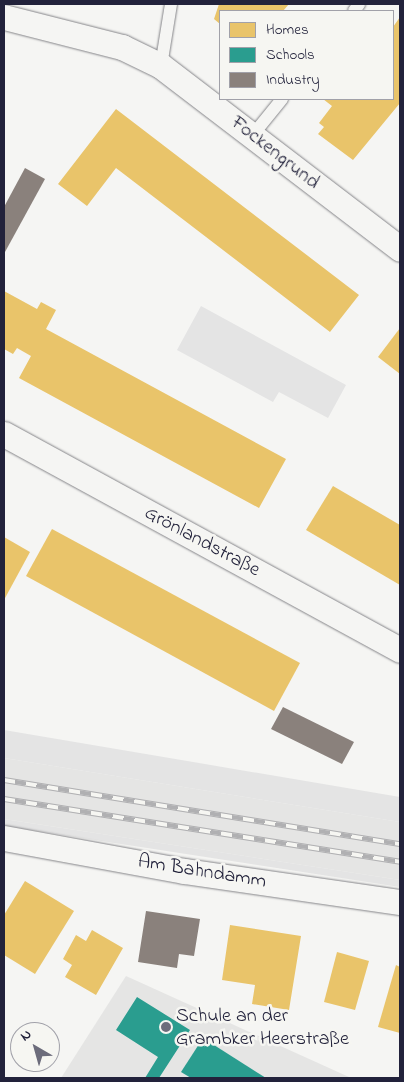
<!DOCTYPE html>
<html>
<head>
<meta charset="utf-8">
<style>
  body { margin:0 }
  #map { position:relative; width:404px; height:1082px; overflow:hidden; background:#f5f5f3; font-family:"Indie Flower",sans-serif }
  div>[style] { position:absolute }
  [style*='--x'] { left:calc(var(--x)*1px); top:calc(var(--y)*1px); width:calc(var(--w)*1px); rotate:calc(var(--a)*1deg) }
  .built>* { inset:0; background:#e5e5e4 }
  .green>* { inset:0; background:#e4e4e4 }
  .homes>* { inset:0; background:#e9c46a }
  .schools>* { inset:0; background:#2a9d8f }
  .industry>* { inset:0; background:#8a817c }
  .roads { filter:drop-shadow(0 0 1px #858589) drop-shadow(0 0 1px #858589) }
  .lane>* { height:12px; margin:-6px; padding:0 6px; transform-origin:6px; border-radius:6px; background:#f5f5f3 }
  .street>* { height:25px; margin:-12.5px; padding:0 12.5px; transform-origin:12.5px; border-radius:12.5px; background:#f5f5f3 }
  .rail>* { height:5.5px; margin-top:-2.75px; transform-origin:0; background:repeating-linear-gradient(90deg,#f6f6f2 0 11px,#b0b0b2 0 22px); box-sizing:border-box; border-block:1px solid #b0b0b2 }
  .dots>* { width:14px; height:14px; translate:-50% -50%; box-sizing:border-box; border:2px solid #f6f6f2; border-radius:50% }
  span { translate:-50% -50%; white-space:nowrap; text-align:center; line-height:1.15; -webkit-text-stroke:5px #f6f6f2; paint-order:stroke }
  .street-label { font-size:20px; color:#22223b }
  .poi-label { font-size:20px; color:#22223b }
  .left { translate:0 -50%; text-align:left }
  .frame { position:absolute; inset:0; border:5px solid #22223b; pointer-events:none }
  .legend { position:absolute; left:219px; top:10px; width:175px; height:90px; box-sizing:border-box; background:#f6f6f2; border:1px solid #a1a1a9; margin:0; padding:6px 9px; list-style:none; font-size:15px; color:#22223b }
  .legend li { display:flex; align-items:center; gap:10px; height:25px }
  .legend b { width:25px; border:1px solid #a1a1a9 }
  .north { position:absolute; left:10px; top:1022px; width:50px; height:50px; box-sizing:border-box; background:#f6f6f2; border:1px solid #a1a1a9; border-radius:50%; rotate:322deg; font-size:14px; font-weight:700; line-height:20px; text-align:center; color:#22223b }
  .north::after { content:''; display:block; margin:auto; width:18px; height:22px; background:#6c6c7b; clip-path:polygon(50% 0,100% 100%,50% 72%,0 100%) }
</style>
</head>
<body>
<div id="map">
  <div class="built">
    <i style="clip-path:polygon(4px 758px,400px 822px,400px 880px,4px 819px)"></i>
    <i style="clip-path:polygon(126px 976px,349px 1077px,61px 1078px)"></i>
  </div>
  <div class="green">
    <i style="clip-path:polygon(201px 306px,346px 385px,328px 418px,279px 392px,273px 402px,177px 350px)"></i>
    <i style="clip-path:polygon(4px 730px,400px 797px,400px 822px,4px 758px)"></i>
    <i style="clip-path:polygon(4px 819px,400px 880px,400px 887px,4px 826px)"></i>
  </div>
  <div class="homes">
    <i style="clip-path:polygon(219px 4px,289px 4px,283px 11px,220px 11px,220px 24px,214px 19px)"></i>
    <i style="clip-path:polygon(400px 17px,400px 103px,353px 160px,318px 134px,324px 127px,319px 123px,332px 106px,323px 99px,393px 99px,393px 27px)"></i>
    <i style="clip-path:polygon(116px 109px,359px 295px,330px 332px,116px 168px,87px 206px,58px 184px)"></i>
    <i style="clip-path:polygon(4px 291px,37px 309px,41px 302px,56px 310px,46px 329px,286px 459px,259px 508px,19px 378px,31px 356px,17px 348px,13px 354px,4px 349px)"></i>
    <i style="clip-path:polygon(400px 328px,400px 374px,378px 357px)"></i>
    <i style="clip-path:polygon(333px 486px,400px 525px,400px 585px,306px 530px)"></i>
    <i style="clip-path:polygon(52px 529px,300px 663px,274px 711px,26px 576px)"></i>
    <i style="clip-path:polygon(4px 537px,30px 552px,4px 600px)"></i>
    <i style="clip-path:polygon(25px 881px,74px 911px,35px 974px,4px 955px,4px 915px)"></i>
    <i style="clip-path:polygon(230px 925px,301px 936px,289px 1010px,252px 1004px,255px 985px,222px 980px)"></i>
    <i style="clip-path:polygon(92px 930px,123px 948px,96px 995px,65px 977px,72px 965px,63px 959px,76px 935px,86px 941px)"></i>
    <i style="clip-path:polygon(337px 952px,369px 961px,355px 1010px,324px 1002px)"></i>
    <i style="clip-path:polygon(396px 965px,400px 967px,400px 1033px,378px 1027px)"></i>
  </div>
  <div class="schools">
    <i style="clip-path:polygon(137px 997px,190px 1030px,159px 1078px,145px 1078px,158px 1057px,116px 1030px)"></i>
    <i style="clip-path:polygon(203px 1038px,266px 1078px,191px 1078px,181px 1072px)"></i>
  </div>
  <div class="industry">
    <i style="clip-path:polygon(25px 168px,45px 179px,5px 252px,4px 207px)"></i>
    <i style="clip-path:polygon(283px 707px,354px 742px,342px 764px,271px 729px)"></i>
    <i style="clip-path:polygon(146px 911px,200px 919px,194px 956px,179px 954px,177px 968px,138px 962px)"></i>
  </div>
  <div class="roads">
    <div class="lane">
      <i style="--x:354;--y:11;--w:9;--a:-54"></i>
      <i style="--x:161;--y:66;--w:63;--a:-80.8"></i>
      <i style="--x:252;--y:136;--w:48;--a:-51"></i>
    </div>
    <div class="street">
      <i style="--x:4;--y:17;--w:122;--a:14.3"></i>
      <i style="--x:122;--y:47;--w:43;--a:26"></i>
      <i style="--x:161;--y:66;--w:301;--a:37.4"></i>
      <i style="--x:4;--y:434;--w:451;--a:28.6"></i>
      <i style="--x:4;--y:838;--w:183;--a:10.4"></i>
      <i style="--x:184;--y:871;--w:218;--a:8.2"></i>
    </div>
  </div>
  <div class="rail">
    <i style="--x:4;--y:780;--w:401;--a:9.2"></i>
    <i style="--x:4;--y:799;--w:401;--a:9"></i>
  </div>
  <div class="dots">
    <i style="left:166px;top:1027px;background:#6c6c7b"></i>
  </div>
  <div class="street-label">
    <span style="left:275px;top:153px;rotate:38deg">Fockengrund</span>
    <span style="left:202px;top:542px;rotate:28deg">Grönlandstraße</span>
    <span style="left:202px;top:872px;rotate:9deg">Am Bahndamm</span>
  </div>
  <div class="poi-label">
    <span class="left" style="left:176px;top:1028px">Schule an der<br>Grambker Heerstraße</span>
  </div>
  <div class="frame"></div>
  <ul class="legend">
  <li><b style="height:14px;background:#e9c46a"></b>Homes</li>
  <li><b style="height:14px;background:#2a9d8f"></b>Schools</li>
  <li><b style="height:14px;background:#8a817c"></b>Industry</li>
  </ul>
  <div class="north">N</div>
</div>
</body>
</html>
